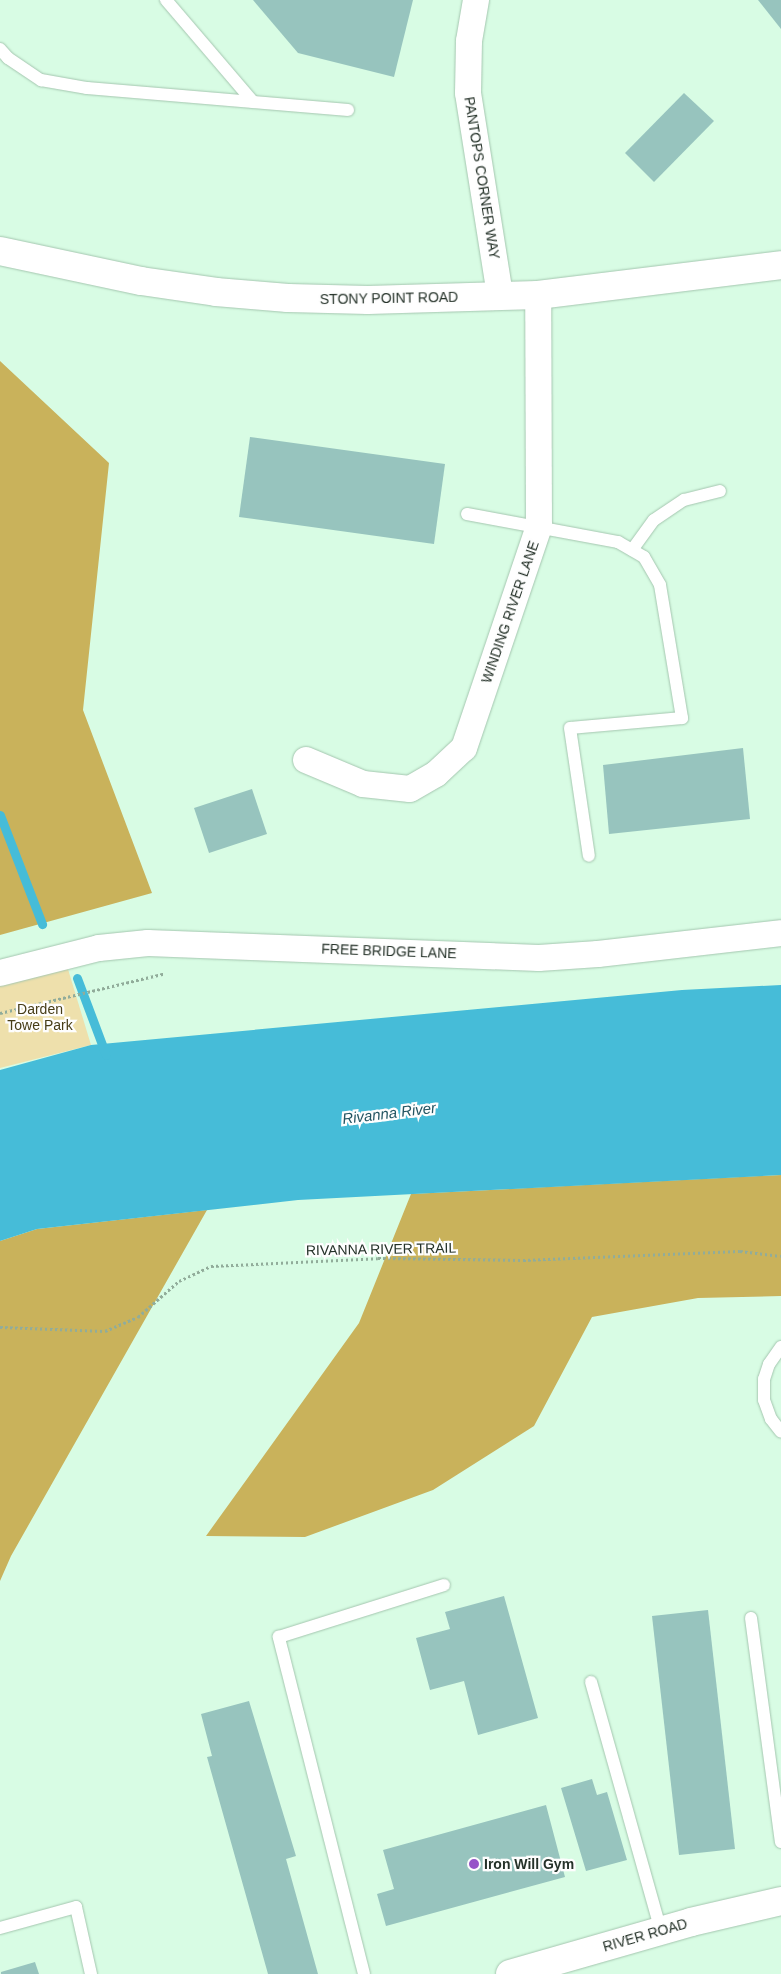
<!DOCTYPE html>
<html>
<head>
<meta charset="utf-8">
<style>
  body { margin:0 }
  #map { position:relative; width:781px; height:1974px; overflow:hidden; background:#d8fce4; font-family:Helvetica,sans-serif }
  div>[style] { position:absolute }
  [style*='--x'] { left:calc(var(--x)*1px); top:calc(var(--y)*1px); width:calc(var(--w)*1px); rotate:calc(var(--a)*1deg) }
  .green>* { inset:0; background:#eee0ac }
  .forest>* { inset:0; background:#c9b25b }
  .water>* { inset:0; background:#46bcd8 }
  .stream>* { height:9px; margin:-4.5px; padding:0 4.5px; transform-origin:4.5px; border-radius:4.5px; background:#46bcd8 }
  .building>* { inset:0; background:#97c4be }
  .path>* { height:3px; margin-top:-1.5px; transform-origin:0; background:repeating-linear-gradient(90deg,#91ac9a 0 2.5px,transparent 0 5px) }
  .roads { filter:drop-shadow(0 0 1px #a4c6af) drop-shadow(0 0 1px #a4c6af) }
  .lane>* { height:12px; margin:-6px; padding:0 6px; transform-origin:6px; border-radius:6px; background:#fff }
  .street>* { height:26px; margin:-13px; padding:0 13px; transform-origin:13px; border-radius:13px; background:#fff }
  .secondary>* { height:28px; margin:-14px; padding:0 14px; transform-origin:14px; border-radius:14px; background:#fff }
  .dots>* { width:14px; height:14px; translate:-50% -50%; box-sizing:border-box; border:2px solid #fefefe; border-radius:50% }
  span { translate:-50% -50%; white-space:nowrap; text-align:center; line-height:1.15; -webkit-text-stroke:4.5px #fefefe; paint-order:stroke }
  .street-label { font-size:14px; color:#253229 }
  .park-label { font-size:14px; color:#473d17 }
  .poi-label { font-size:14px; color:#253229; font-weight:700 }
  .left { translate:0 -50%; text-align:left }
  .water-label { font-size:15px; color:#245562; font-style:italic }
</style>
</head>
<body>
<div id="map">
  <div class="green">
    <i style="clip-path:polygon(64px 956px,91px 1045px,0 1068px,0 971px)"></i>
  </div>
  <div class="forest">
    <i style="clip-path:polygon(0 361px,109px 463px,83px 710px,152px 893px,0 935px)"></i>
    <i style="clip-path:polygon(781px 1175px,781px 1296px,698px 1298px,592px 1317px,534px 1426px,433px 1490px,305px 1537px,206px 1536px,359px 1323px,411px 1194px)"></i>
    <i style="clip-path:polygon(207px 1210px,11px 1556px,0 1581px,0 1241px,37px 1229px)"></i>
  </div>
  <div class="water">
    <i style="clip-path:polygon(781px 985px,781px 1175px,298px 1200px,37px 1229px,0 1241px,0 1070px,91px 1045px,682px 990px)"></i>
  </div>
  <div class="stream">
    <i style="--x:0;--y:815;--w:117;--a:68.9"></i>
    <i style="--x:77;--y:978;--w:82;--a:69.4"></i>
  </div>
  <div class="building">
    <i style="clip-path:polygon(253px 0,413px 0,394px 77px,298px 53px)"></i>
    <i style="clip-path:polygon(758px 0,781px 0,781px 29px)"></i>
    <i style="clip-path:polygon(684px 93px,714px 121px,654px 182px,625px 153px)"></i>
    <i style="clip-path:polygon(250px 437px,445px 464px,434px 544px,239px 517px)"></i>
    <i style="clip-path:polygon(743px 748px,750px 819px,609px 834px,603px 765px)"></i>
    <i style="clip-path:polygon(252px 789px,267px 834px,209px 853px,194px 808px)"></i>
    <i style="clip-path:polygon(504px 1596px,538px 1718px,478px 1735px,464px 1681px,430px 1690px,416px 1638px,450px 1629px,445px 1612px)"></i>
    <i style="clip-path:polygon(708px 1610px,735px 1849px,679px 1855px,652px 1616px)"></i>
    <i style="clip-path:polygon(249px 1701px,296px 1856px,286px 1859px,318px 1974px,268px 1974px,207px 1757px,212px 1756px,201px 1714px)"></i>
    <i style="clip-path:polygon(592px 1779px,597px 1795px,607px 1792px,627px 1860px,586px 1871px,561px 1788px)"></i>
    <i style="clip-path:polygon(546px 1805px,565px 1877px,386px 1926px,377px 1894px,394px 1889px,383px 1850px)"></i>
    <i style="clip-path:polygon(35px 1962px,39px 1974px,1px 1974px,1px 1972px)"></i>
  </div>
  <div class="path">
    <i style="--x:0;--y:1013;--w:168;--a:-13.5"></i>
    <i style="--x:0;--y:1327;--w:105;--a:2.2"></i>
    <i style="--x:105;--y:1331;--w:36;--a:-23"></i>
    <i style="--x:138;--y:1317;--w:55;--a:-41.3"></i>
    <i style="--x:179;--y:1281;--w:35;--a:-25"></i>
    <i style="--x:211;--y:1266;--w:167;--a:-2.7"></i>
    <i style="--x:378;--y:1258;--w:145;--a:0.8"></i>
    <i style="--x:523;--y:1260;--w:217;--a:-2.4"></i>
    <i style="--x:740;--y:1251;--w:41;--a:7"></i>
  </div>
  <div class="roads">
    <div class="lane">
      <i style="--x:166;--y:0;--w:134;--a:49.5"></i>
      <i style="--x:0;--y:49;--w:12;--a:48"></i>
      <i style="--x:8;--y:58;--w:40;--a:34"></i>
      <i style="--x:41;--y:80;--w:47;--a:9.9"></i>
      <i style="--x:87;--y:88;--w:262;--a:4.8"></i>
      <i style="--x:467;--y:514;--w:154;--a:10.5"></i>
      <i style="--x:618;--y:542;--w:30;--a:30"></i>
      <i style="--x:644;--y:557;--w:32;--a:60"></i>
      <i style="--x:660;--y:585;--w:135;--a:80.6"></i>
      <i style="--x:682;--y:718;--w:112;--a:174.9"></i>
      <i style="--x:570;--y:728;--w:129;--a:81.6"></i>
      <i style="--x:632;--y:550;--w:37;--a:-54"></i>
      <i style="--x:654;--y:520;--w:36;--a:-34"></i>
      <i style="--x:684;--y:500;--w:37;--a:-14"></i>
      <i style="--x:781;--y:1347;--w:21;--a:125"></i>
      <i style="--x:769;--y:1364;--w:16;--a:108"></i>
      <i style="--x:764;--y:1379;--w:21;--a:90"></i>
      <i style="--x:764;--y:1400;--w:20;--a:70"></i>
      <i style="--x:771;--y:1419;--w:16;--a:52"></i>
      <i style="--x:751;--y:1618;--w:226;--a:82.4"></i>
      <i style="--x:591;--y:1682;--w:259;--a:74.3"></i>
      <i style="--x:0;--y:1928;--w:79;--a:-15.4"></i>
      <i style="--x:76;--y:1907;--w:69;--a:77.4"></i>
      <i style="--x:364;--y:1974;--w:348;--a:-104.2"></i>
      <i style="--x:279;--y:1637;--w:173;--a:-17.5"></i>
    </div>
    <div class="street">
      <i style="--x:476;--y:0;--w:42;--a:99.7"></i>
      <i style="--x:469;--y:41;--w:52;--a:91.1"></i>
      <i style="--x:468;--y:93;--w:206;--a:81"></i>
      <i style="--x:306;--y:760;--w:62;--a:22.8"></i>
      <i style="--x:363;--y:784;--w:47;--a:6.1"></i>
      <i style="--x:410;--y:789;--w:30;--a:-30"></i>
      <i style="--x:436;--y:774;--w:38;--a:-43"></i>
      <i style="--x:464;--y:748;--w:233;--a:-71.3"></i>
      <i style="--x:539;--y:527;--w:232;--a:-90.2"></i>
      <i style="--x:0;--y:973;--w:102;--a:-14.2"></i>
      <i style="--x:99;--y:948;--w:49;--a:-5.8"></i>
      <i style="--x:148;--y:943;--w:391;--a:2.2"></i>
      <i style="--x:539;--y:958;--w:59;--a:-3.9"></i>
      <i style="--x:598;--y:954;--w:184;--a:-6.5"></i>
    </div>
    <div class="secondary">
      <i style="--x:0;--y:251;--w:144;--a:12"></i>
      <i style="--x:141;--y:281;--w:76;--a:8.3"></i>
      <i style="--x:216;--y:292;--w:72;--a:4.8"></i>
      <i style="--x:288;--y:298;--w:80;--a:1.4"></i>
      <i style="--x:368;--y:300;--w:170;--a:-1.7"></i>
      <i style="--x:538;--y:295;--w:245;--a:-7"></i>
      <i style="--x:510;--y:1974;--w:188;--a:-16"></i>
      <i style="--x:691;--y:1922;--w:92;--a:-13.1"></i>
    </div>
  </div>
  <div class="dots">
    <i style="left:474px;top:1864px;background:#9653c8"></i>
  </div>
  <div class="street-label">
    <span style="left:482px;top:178px;rotate:81deg">PANTOPS CORNER WAY</span>
    <span style="left:389px;top:298px;rotate:-1deg">STONY POINT ROAD</span>
    <span style="left:510px;top:612px;rotate:-71deg">WINDING RIVER LANE</span>
    <span style="left:389px;top:951px;rotate:2deg">FREE BRIDGE LANE</span>
    <span style="left:381px;top:1249px;rotate:-1deg">RIVANNA RIVER TRAIL</span>
    <span style="left:645px;top:1935px;rotate:-16deg">RIVER ROAD</span>
  </div>
  <div class="park-label">
    <span style="left:40px;top:1017px">Darden<br>Towe Park</span>
  </div>
  <div class="poi-label">
    <span class="left" style="left:484px;top:1864px">Iron Will Gym</span>
  </div>
  <div class="water-label">
    <span style="left:389px;top:1113px;rotate:-7deg">Rivanna River</span>
  </div>
</div>
</body>
</html>
